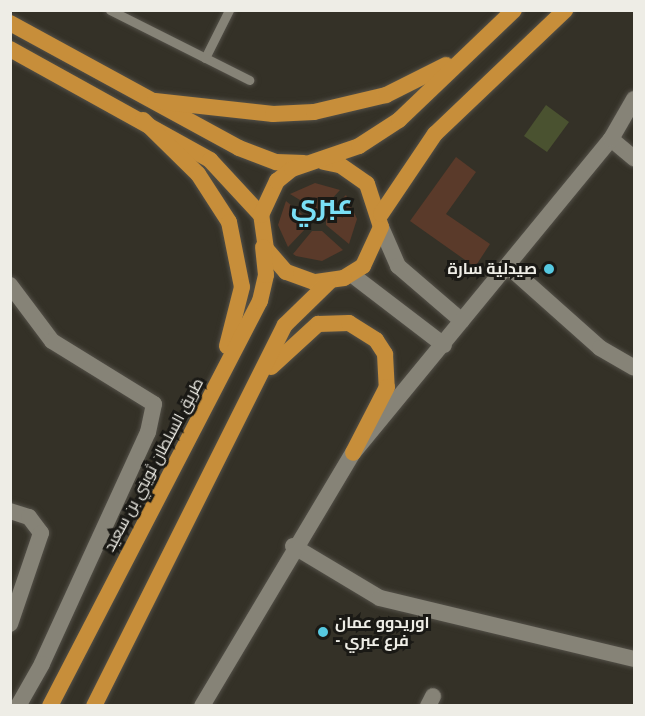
<!DOCTYPE html>
<html>
<head>
<meta charset="utf-8">
<style>
  body { margin:0 }
  #map { position:relative; width:645px; height:716px; overflow:hidden; background:#343127; font-family:"Roboto Condensed",Cairo,sans-serif }
  div>[style] { position:absolute }
  [style*='--x'] { left:calc(var(--x)*1px); top:calc(var(--y)*1px); width:calc(var(--w)*1px); rotate:calc(var(--a)*1deg) }
  .green>* { inset:0; background:#5a3a2a }
  .building>* { inset:0; background:#4a5230 }
  .roads { filter:drop-shadow(0 0 2px #535048) drop-shadow(0 0 2px #535048) }
  .service>* { height:9px; margin:-4.5px; padding:0 4.5px; transform-origin:4.5px; border-radius:4.5px; background:#868377 }
  .minor>* { height:16px; margin:-8px; padding:0 8px; transform-origin:8px; border-radius:8px; background:#868377 }
  .tertiary>* { height:16px; margin:-8px; padding:0 8px; transform-origin:8px; border-radius:8px; background:#868377 }
  .trunk>* { height:16px; margin:-8px; padding:0 8px; transform-origin:8px; border-radius:8px; background:#c78e3a }
  .dots>* { width:16px; height:16px; translate:-50% -50%; box-sizing:border-box; border:3px solid #1a1915; border-radius:50% }
  span { translate:-50% -50%; white-space:nowrap; text-align:center; line-height:1.15; -webkit-text-stroke:6px #1a1915; paint-order:stroke }
  .poi-label { font-size:16px; color:#eeede6; font-weight:700 }
  .right { translate:-100% -50%; text-align:right }
  .left { translate:0 -50%; text-align:left }
  .street-label { font-size:16px; color:#eeede6 }
  .town-label { font-size:28px; color:#79dff6; font-weight:700 }
  .frame { position:absolute; inset:0; border:12px solid #eeede6; pointer-events:none }
</style>
</head>
<body>
<div id="map">
  <div class="green">
    <i style="clip-path:polygon(456px 157px,476px 172px,446px 214px,490px 244px,475px 267px,410px 221px)"></i>
    <i style="clip-path:polygon(315px 183px,340px 190px,320px 212px,290px 194px)"></i>
    <i style="clip-path:polygon(346px 195px,357px 219px,349px 244px,326px 225px,326px 214px)"></i>
    <i style="clip-path:polygon(286px 201px,308px 219px,307px 227px,288px 247px,278px 225px)"></i>
    <i style="clip-path:polygon(312px 231px,322px 231px,343px 250px,322px 261px,296px 256px,293px 254px)"></i>
  </div>
  <div class="building">
    <i style="clip-path:polygon(546px 105px,569px 122px,547px 152px,524px 136px)"></i>
  </div>
  <div class="roads">
    <div class="service">
      <i style="--x:110;--y:10;--w:156;--a:26.7"></i>
      <i style="--x:205;--y:58;--w:54;--a:-63.4"></i>
    </div>
    <div class="minor">
      <i style="--x:611;--y:139;--w:30;--a:40"></i>
      <i style="--x:508;--y:266;--w:123;--a:41.7"></i>
      <i style="--x:600;--y:348;--w:39;--a:30"></i>
      <i style="--x:10;--y:285;--w:70;--a:53.1"></i>
      <i style="--x:52;--y:341;--w:120;--a:31.7"></i>
      <i style="--x:154;--y:404;--w:29;--a:102"></i>
      <i style="--x:148;--y:432;--w:255;--a:114.6"></i>
      <i style="--x:42;--y:664;--w:48;--a:119.7"></i>
      <i style="--x:10;--y:511;--w:20;--a:18"></i>
      <i style="--x:29;--y:517;--w:20;--a:53"></i>
      <i style="--x:41;--y:533;--w:96;--a:108.8"></i>
      <i style="--x:293;--y:546;--w:101;--a:30.9"></i>
      <i style="--x:380;--y:598;--w:261;--a:13.5"></i>
      <i style="--x:428;--y:706;--w:11;--a:-63"></i>
    </div>
    <div class="tertiary">
      <i style="--x:381;--y:227;--w:43;--a:66.4"></i>
      <i style="--x:398;--y:266;--w:84;--a:40.7"></i>
      <i style="--x:351;--y:274;--w:117;--a:37.4"></i>
      <i style="--x:202;--y:706;--w:295;--a:-59.2"></i>
      <i style="--x:353;--y:453;--w:406;--a:-50.6"></i>
      <i style="--x:611;--y:139;--w:46;--a:-60.1"></i>
    </div>
    <div class="trunk">
      <i style="--x:10;--y:23;--w:261;--a:28.6"></i>
      <i style="--x:239;--y:148;--w:40;--a:21"></i>
      <i style="--x:276;--y:162;--w:28;--a:2"></i>
      <i style="--x:10;--y:49;--w:229;--a:29"></i>
      <i style="--x:210;--y:160;--w:75;--a:47.2"></i>
      <i style="--x:155;--y:101;--w:119;--a:6.3"></i>
      <i style="--x:273;--y:114;--w:41;--a:-2.8"></i>
      <i style="--x:314;--y:112;--w:74;--a:-13.3"></i>
      <i style="--x:386;--y:95;--w:67;--a:-26.6"></i>
      <i style="--x:143;--y:120;--w:77;--a:44.5"></i>
      <i style="--x:198;--y:174;--w:57;--a:57.1"></i>
      <i style="--x:229;--y:222;--w:66;--a:78.7"></i>
      <i style="--x:242;--y:287;--w:61;--a:104.3"></i>
      <i style="--x:324;--y:162;--w:16;--a:11"></i>
      <i style="--x:340;--y:165;--w:33;--a:35"></i>
      <i style="--x:367;--y:184;--w:45;--a:72"></i>
      <i style="--x:381;--y:227;--w:43;--a:114.8"></i>
      <i style="--x:363;--y:266;--w:22;--a:148"></i>
      <i style="--x:344;--y:278;--w:30;--a:172"></i>
      <i style="--x:314;--y:282;--w:30;--a:-160"></i>
      <i style="--x:286;--y:272;--w:30;--a:-131"></i>
      <i style="--x:266;--y:249;--w:34;--a:-98"></i>
      <i style="--x:261;--y:215;--w:38;--a:-65"></i>
      <i style="--x:277;--y:181;--w:19;--a:-39"></i>
      <i style="--x:292;--y:169;--w:71;--a:-18.9"></i>
      <i style="--x:359;--y:146;--w:48;--a:-33"></i>
      <i style="--x:399;--y:120;--w:159;--a:-43.7"></i>
      <i style="--x:381;--y:214;--w:97;--a:-56"></i>
      <i style="--x:435;--y:134;--w:180;--a:-43.6"></i>
      <i style="--x:271;--y:367;--w:64;--a:-42.5"></i>
      <i style="--x:318;--y:324;--w:31;--a:-2"></i>
      <i style="--x:349;--y:323;--w:32;--a:32"></i>
      <i style="--x:376;--y:340;--w:17;--a:57"></i>
      <i style="--x:385;--y:354;--w:33;--a:87"></i>
      <i style="--x:387;--y:387;--w:74;--a:117.3"></i>
      <i style="--x:50;--y:706;--w:456;--a:-62.6"></i>
      <i style="--x:260;--y:301;--w:27;--a:-77"></i>
      <i style="--x:266;--y:275;--w:28;--a:-96"></i>
      <i style="--x:94;--y:706;--w:426;--a:-63.4"></i>
      <i style="--x:285;--y:325;--w:62;--a:-44.3"></i>
    </div>
  </div>
  <div class="dots">
    <i style="left:549px;top:269px;background:#56c9e1"></i>
    <i style="left:323px;top:632px;background:#56c9e1"></i>
  </div>
  <div class="poi-label">
    <span class="right" style="left:537px;top:269px">صيدلية سارة</span>
    <span class="left" style="left:335px;top:632px">اوريدوو عمان<br>- فرع عبري</span>
  </div>
  <div class="street-label">
    <span style="left:154px;top:465px;rotate:-62deg">طريق السلطان ثويني بن سعيد</span>
  </div>
  <div class="town-label">
    <span style="left:322px;top:205px">عبري</span>
  </div>
  <div class="frame"></div>
</div>
</body>
</html>
